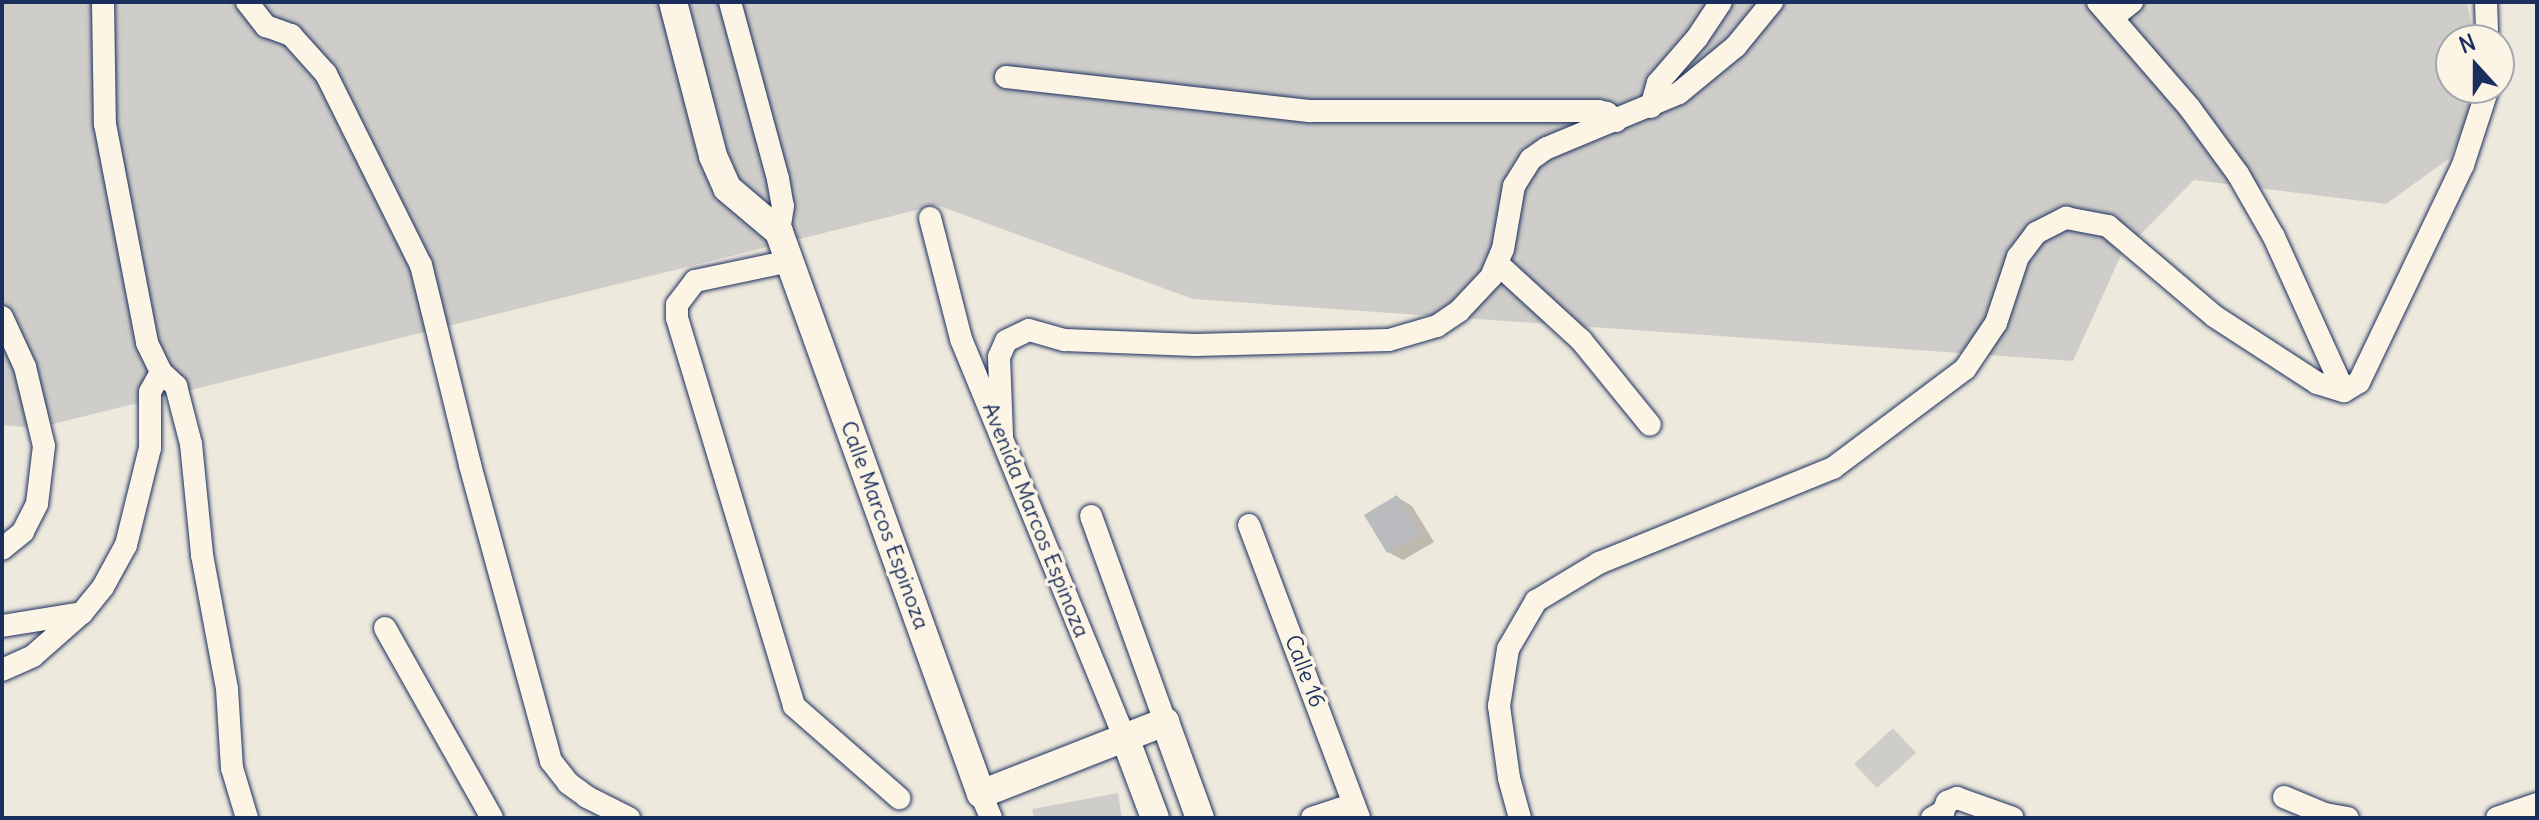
<!DOCTYPE html>
<html>
<head>
<meta charset="utf-8">
<style>
  body { margin:0 }
  #map { position:relative; width:2539px; height:820px; overflow:hidden; background:#eee9dd; font-family:Delius,sans-serif }
  div>[style] { position:absolute }
  [style*='--x'] { left:calc(var(--x)*1px); top:calc(var(--y)*1px); width:calc(var(--w)*1px); rotate:calc(var(--a)*1deg) }
  .green>* { inset:0; background:#cfcdca }
  .shadow>* { inset:0; background:#0003 }
  .building>* { inset:0; background:#babbbe }
  .roads { filter:drop-shadow(0 0 2px #1b2f5e) drop-shadow(0 0 2px #1b2f5e) }
  .minor>* { height:22px; margin:-11px; padding:0 11px; transform-origin:11px; border-radius:11px; background:#fcf5e5 }
  .tertiary>* { height:28px; margin:-14px; padding:0 14px; transform-origin:14px; border-radius:14px; background:#fcf5e5 }
  span { translate:-50% -50%; white-space:nowrap; text-align:center; line-height:1.15; -webkit-text-stroke:7px #fcf5e5; paint-order:stroke }
  .street-label { font-size:22px; color:#1b2f5e }
  .frame { position:absolute; inset:0; border:4px solid #1b2f5e; pointer-events:none }
  .north { position:absolute; left:2435px; top:24px; width:80px; height:80px; box-sizing:border-box; background:#fcf5e5; border:2px solid #a2a6af; border-radius:50%; rotate:339deg; font-size:22px; font-weight:700; line-height:32px; text-align:center; color:#1b2f5e }
  .north::after { content:''; display:block; margin:auto; width:28px; height:36px; background:#1b2f5e; clip-path:polygon(50% 0,100% 100%,50% 72%,0 100%) }
</style>
</head>
<body>
<div id="map">
  <div class="green">
    <i style="clip-path:polygon(2px 2px,2467px 2px,2474px 40px,2451px 40px,2451px 88px,2479px 88px,2450px 158px,2386px 204px,2194px 180px,2122px 253px,2073px 361px,1193px 299px,937px 205px,37px 428px,2px 425px)"></i>
    <i style="clip-path:polygon(1893px 728px,1916px 753px,1877px 788px,1854px 764px)"></i>
    <i style="clip-path:polygon(1118px 793px,1122px 818px,1034px 818px,1032px 809px)"></i>
  </div>
  <div class="shadow">
    <i style="clip-path:polygon(1397px 497px,1412px 506px,1434px 542px,1403px 560px,1388px 552px)"></i>
  </div>
  <div class="building">
    <i style="clip-path:polygon(1397px 495px,1420px 534px,1387px 553px,1364px 515px)"></i>
  </div>
  <div class="roads">
    <div class="minor">
      <i style="--x:103;--y:2;--w:122;--a:89.1"></i>
      <i style="--x:105;--y:124;--w:223;--a:79.1"></i>
      <i style="--x:147;--y:343;--w:32;--a:64"></i>
      <i style="--x:247;--y:2;--w:31;--a:52"></i>
      <i style="--x:266;--y:26;--w:27;--a:20"></i>
      <i style="--x:291;--y:35;--w:52;--a:48.1"></i>
      <i style="--x:326;--y:74;--w:213;--a:63.6"></i>
      <i style="--x:421;--y:265;--w:206;--a:76.2"></i>
      <i style="--x:470;--y:465;--w:307;--a:74.7"></i>
      <i style="--x:551;--y:761;--w:28;--a:52"></i>
      <i style="--x:568;--y:783;--w:24;--a:36"></i>
      <i style="--x:587;--y:797;--w:47;--a:26.6"></i>
      <i style="--x:730;--y:2;--w:183;--a:74.8"></i>
      <i style="--x:778;--y:179;--w:27;--a:80"></i>
      <i style="--x:783;--y:206;--w:26;--a:99"></i>
      <i style="--x:2098;--y:2;--w:139;--a:49.1"></i>
      <i style="--x:2189;--y:107;--w:83;--a:53.8"></i>
      <i style="--x:2238;--y:174;--w:73;--a:60.3"></i>
      <i style="--x:2274;--y:237;--w:169;--a:65.6"></i>
      <i style="--x:2486;--y:2;--w:38;--a:88"></i>
      <i style="--x:2112;--y:18;--w:26;--a:-39"></i>
      <i style="--x:1006;--y:77;--w:307;--a:6.4"></i>
      <i style="--x:1311;--y:111;--w:287;--a:0"></i>
      <i style="--x:1598;--y:111;--w:9;--a:13"></i>
      <i style="--x:1607;--y:113;--w:12;--a:42"></i>
      <i style="--x:1651;--y:107;--w:25;--a:-74"></i>
      <i style="--x:1658;--y:83;--w:60;--a:-49.1"></i>
      <i style="--x:1697;--y:38;--w:43;--a:-56.3"></i>
      <i style="--x:930;--y:218;--w:125;--a:75.6"></i>
      <i style="--x:961;--y:339;--w:431;--a:67.7"></i>
      <i style="--x:790;--y:261;--w:97;--a:168.1"></i>
      <i style="--x:695;--y:281;--w:30;--a:127"></i>
      <i style="--x:677;--y:305;--w:13;--a:90"></i>
      <i style="--x:677;--y:318;--w:405;--a:73.2"></i>
      <i style="--x:794;--y:706;--w:140;--a:41.2"></i>
      <i style="--x:1498;--y:264;--w:113;--a:42.5"></i>
      <i style="--x:1581;--y:340;--w:109;--a:50.9"></i>
      <i style="--x:2;--y:317;--w:55;--a:65.3"></i>
      <i style="--x:25;--y:367;--w:81;--a:76.5"></i>
      <i style="--x:44;--y:446;--w:58;--a:96.9"></i>
      <i style="--x:37;--y:504;--w:31;--a:117"></i>
      <i style="--x:23;--y:532;--w:27;--a:141"></i>
      <i style="--x:1002;--y:435;--w:78;--a:-92.2"></i>
      <i style="--x:999;--y:357;--w:17;--a:-66"></i>
      <i style="--x:1006;--y:341;--w:25;--a:-26"></i>
      <i style="--x:1029;--y:330;--w:37;--a:16"></i>
      <i style="--x:1065;--y:340;--w:130;--a:2.2"></i>
      <i style="--x:1195;--y:345;--w:194;--a:-1.5"></i>
      <i style="--x:1389;--y:340;--w:50;--a:-16.3"></i>
      <i style="--x:1437;--y:326;--w:27;--a:-34"></i>
      <i style="--x:1459;--y:311;--w:47;--a:-46.7"></i>
      <i style="--x:1491;--y:277;--w:30;--a:-67"></i>
      <i style="--x:1503;--y:249;--w:64;--a:-80.1"></i>
      <i style="--x:1514;--y:186;--w:32;--a:-58"></i>
      <i style="--x:1531;--y:159;--w:19;--a:-35"></i>
      <i style="--x:1547;--y:148;--w:143;--a:-22.6"></i>
      <i style="--x:1679;--y:93;--w:74;--a:-39.5"></i>
      <i style="--x:1736;--y:46;--w:57;--a:-50.7"></i>
      <i style="--x:1091;--y:516;--w:219;--a:70.2"></i>
      <i style="--x:1249;--y:525;--w:313;--a:69.4"></i>
      <i style="--x:2;--y:626;--w:81;--a:-9.2"></i>
      <i style="--x:385;--y:628;--w:218;--a:60.6"></i>
      <i style="--x:2;--y:670;--w:34;--a:-24"></i>
      <i style="--x:33;--y:656;--w:65;--a:-41.3"></i>
      <i style="--x:82;--y:613;--w:33;--a:-51"></i>
      <i style="--x:103;--y:587;--w:48;--a:-61.3"></i>
      <i style="--x:126;--y:545;--w:100;--a:-76.1"></i>
      <i style="--x:150;--y:448;--w:56;--a:-90"></i>
      <i style="--x:150;--y:392;--w:23;--a:-61"></i>
      <i style="--x:161;--y:372;--w:21;--a:43"></i>
      <i style="--x:176;--y:386;--w:60;--a:75.5"></i>
      <i style="--x:191;--y:444;--w:112;--a:84.3"></i>
      <i style="--x:202;--y:555;--w:136;--a:79.4"></i>
      <i style="--x:227;--y:689;--w:79;--a:86.4"></i>
      <i style="--x:232;--y:768;--w:52;--a:73.3"></i>
      <i style="--x:981;--y:794;--w:26;--a:67"></i>
      <i style="--x:2284;--y:797;--w:44;--a:22.5"></i>
      <i style="--x:2325;--y:814;--w:23;--a:10"></i>
      <i style="--x:1312;--y:818;--w:44;--a:-18.4"></i>
      <i style="--x:1520;--y:818;--w:41;--a:-105.4"></i>
      <i style="--x:1509;--y:778;--w:73;--a:-97.9"></i>
      <i style="--x:1499;--y:706;--w:58;--a:-81"></i>
      <i style="--x:1508;--y:649;--w:56;--a:-59.7"></i>
      <i style="--x:1536;--y:601;--w:74;--a:-31.1"></i>
      <i style="--x:1599;--y:563;--w:253;--a:-22.1"></i>
      <i style="--x:1833;--y:468;--w:165;--a:-36.9"></i>
      <i style="--x:1965;--y:369;--w:55;--a:-56"></i>
      <i style="--x:1996;--y:323;--w:70;--a:-71.6"></i>
      <i style="--x:2018;--y:257;--w:30;--a:-53"></i>
      <i style="--x:2036;--y:233;--w:34;--a:-27"></i>
      <i style="--x:2066;--y:218;--w:43;--a:10.8"></i>
      <i style="--x:2108;--y:226;--w:139;--a:40.3"></i>
      <i style="--x:2214;--y:316;--w:123;--a:33"></i>
      <i style="--x:2317;--y:383;--w:28;--a:17"></i>
      <i style="--x:2344;--y:391;--w:17;--a:-31"></i>
      <i style="--x:2359;--y:382;--w:241;--a:-64.4"></i>
      <i style="--x:2463;--y:165;--w:81;--a:-72"></i>
      <i style="--x:1932;--y:818;--w:13;--a:-29"></i>
      <i style="--x:1943;--y:812;--w:11;--a:-68"></i>
      <i style="--x:1947;--y:802;--w:11;--a:-22"></i>
      <i style="--x:1957;--y:798;--w:59;--a:19.7"></i>
      <i style="--x:2497;--y:818;--w:42;--a:-19.3"></i>
    </div>
    <div class="tertiary">
      <i style="--x:673;--y:2;--w:159;--a:75.4"></i>
      <i style="--x:713;--y:156;--w:35;--a:66"></i>
      <i style="--x:727;--y:188;--w:68;--a:40.2"></i>
      <i style="--x:779;--y:232;--w:597;--a:70.23"></i>
      <i style="--x:981;--y:794;--w:198;--a:-21.4"></i>
      <i style="--x:1165;--y:722;--w:102;--a:70"></i>
      <i style="--x:1125;--y:738;--w:85;--a:69.4"></i>
    </div>
  </div>
  <div class="street-label">
    <span style="left:1036px;top:520px;rotate:68deg">Avenida Marcos Espinoza</span>
    <span style="left:885px;top:525px;rotate:70deg">Calle Marcos Espinoza</span>
    <span style="left:1305px;top:671px;rotate:69deg">Calle 16</span>
  </div>
  <div class="frame"></div>
  <div class="north">N</div>
</div>
</body>
</html>
